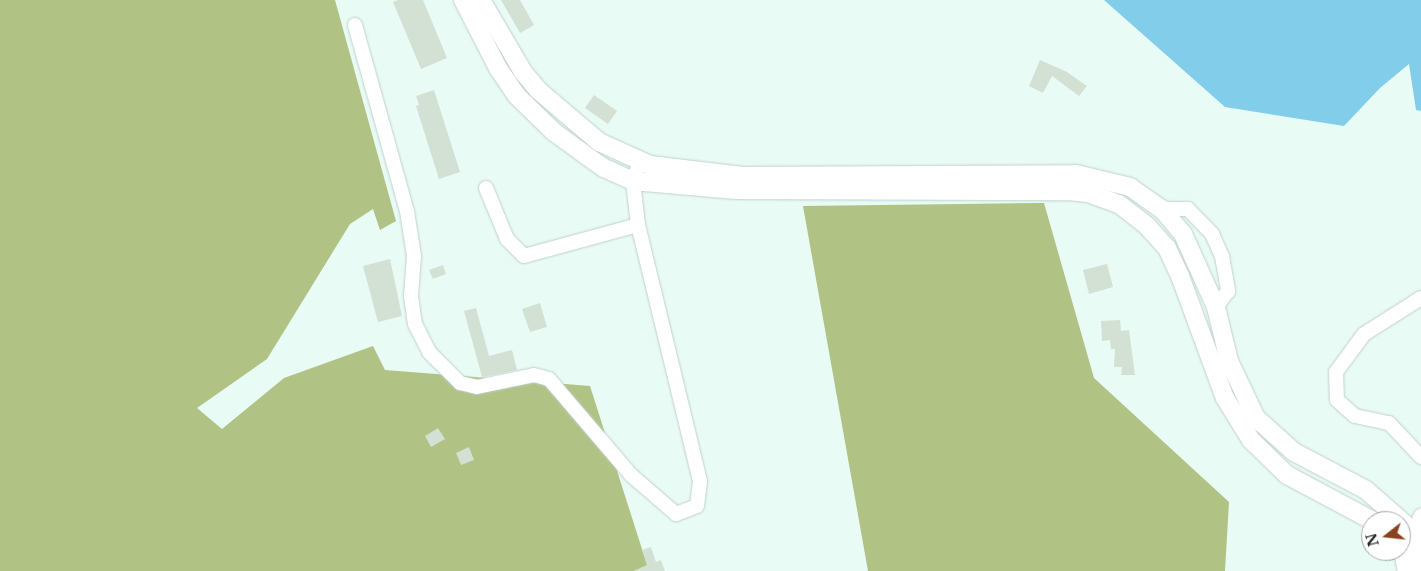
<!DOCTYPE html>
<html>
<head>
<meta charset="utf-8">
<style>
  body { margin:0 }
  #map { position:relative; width:1421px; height:571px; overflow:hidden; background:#e9fbf5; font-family:"Libre Baskerville",serif }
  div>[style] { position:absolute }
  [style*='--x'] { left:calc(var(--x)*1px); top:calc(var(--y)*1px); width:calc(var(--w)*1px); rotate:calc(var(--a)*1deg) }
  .forest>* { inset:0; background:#b0c284 }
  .water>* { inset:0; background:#82cdea }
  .building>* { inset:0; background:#d3e0d4 }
  .roads { filter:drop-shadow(0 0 1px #c0d1cc) drop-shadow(0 0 1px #c0d1cc) }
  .minor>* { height:14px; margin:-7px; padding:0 7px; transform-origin:7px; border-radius:7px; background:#fff }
  .major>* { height:18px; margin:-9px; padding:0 9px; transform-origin:9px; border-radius:9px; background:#fff }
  span { translate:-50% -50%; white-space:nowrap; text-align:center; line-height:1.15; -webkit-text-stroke:4.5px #fff; paint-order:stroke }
  .north { position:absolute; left:1361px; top:511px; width:50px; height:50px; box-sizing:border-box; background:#fff; border:1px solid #a5a7a7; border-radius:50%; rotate:254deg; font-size:14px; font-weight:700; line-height:20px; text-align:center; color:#1d2422 }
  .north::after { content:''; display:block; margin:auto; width:18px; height:22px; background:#894220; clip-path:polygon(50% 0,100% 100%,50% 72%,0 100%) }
</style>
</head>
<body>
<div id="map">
  <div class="forest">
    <i style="clip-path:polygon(0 0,335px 0,396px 221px,380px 230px,373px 209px,350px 224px,267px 359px,197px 408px,222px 429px,284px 378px,373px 346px,385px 370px,590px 386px,649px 571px,0 571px)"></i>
    <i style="clip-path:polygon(1044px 203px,1094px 378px,1229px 502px,1225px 571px,868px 571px,803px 206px)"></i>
  </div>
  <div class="water">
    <i style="clip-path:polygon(1104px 0,1421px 0,1421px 111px,1416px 110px,1409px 64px,1380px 88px,1344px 126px,1225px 107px)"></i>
  </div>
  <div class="building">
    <i style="clip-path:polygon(398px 0,423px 0,447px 58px,421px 69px,393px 2px)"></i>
    <i style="clip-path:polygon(501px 0,520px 0,534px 25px,520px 33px)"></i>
    <i style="clip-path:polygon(1040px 60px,1067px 72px,1087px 86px,1079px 96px,1052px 76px,1043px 93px,1029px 86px)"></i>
    <i style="clip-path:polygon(434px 90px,460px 172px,439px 179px,416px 106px,419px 105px,416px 96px)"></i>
    <i style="clip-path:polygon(594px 95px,617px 111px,608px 124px,585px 108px)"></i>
    <i style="clip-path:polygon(390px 259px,402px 316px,378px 322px,363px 266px)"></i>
    <i style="clip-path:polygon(1107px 264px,1113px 287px,1089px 294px,1083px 270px)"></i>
    <i style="clip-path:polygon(443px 265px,446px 274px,433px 279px,429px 270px)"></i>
    <i style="clip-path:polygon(540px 303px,547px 327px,530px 332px,522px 309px)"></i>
    <i style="clip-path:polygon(476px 308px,489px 356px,512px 350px,517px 370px,482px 377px,464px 311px)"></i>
    <i style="clip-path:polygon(1120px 320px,1121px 331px,1129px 330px,1135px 375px,1121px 375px,1122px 367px,1114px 367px,1115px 349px,1111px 349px,1110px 340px,1102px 341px,1101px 321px)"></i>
    <i style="clip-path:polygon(438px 428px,445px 439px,431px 447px,425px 436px)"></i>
    <i style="clip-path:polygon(469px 447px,474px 460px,461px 465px,456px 453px)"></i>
    <i style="clip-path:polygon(651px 547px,656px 562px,661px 560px,665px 571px,633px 571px,647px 565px,642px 550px)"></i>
  </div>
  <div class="roads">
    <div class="minor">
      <i style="--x:355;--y:25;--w:193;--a:74.4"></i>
      <i style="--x:407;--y:211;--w:46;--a:81.2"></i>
      <i style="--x:414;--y:256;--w:40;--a:94.3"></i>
      <i style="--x:411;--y:296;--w:28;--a:82"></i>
      <i style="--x:415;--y:324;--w:31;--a:63"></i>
      <i style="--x:429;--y:352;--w:44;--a:45"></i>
      <i style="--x:460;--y:383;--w:17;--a:13"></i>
      <i style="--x:477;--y:387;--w:58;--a:-11.9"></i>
      <i style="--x:534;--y:375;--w:16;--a:15"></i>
      <i style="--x:549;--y:379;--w:126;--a:49.5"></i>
      <i style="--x:631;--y:475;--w:60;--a:40.9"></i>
      <i style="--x:676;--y:514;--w:22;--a:-21"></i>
      <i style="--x:697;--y:506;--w:25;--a:-83"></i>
      <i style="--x:700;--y:481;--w:263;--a:-103.6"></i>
      <i style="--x:638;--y:225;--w:44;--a:-96.5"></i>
      <i style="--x:633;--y:181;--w:20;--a:-70"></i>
      <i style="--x:486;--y:188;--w:55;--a:67.6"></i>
      <i style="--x:507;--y:239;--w:24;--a:45"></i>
      <i style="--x:524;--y:256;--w:118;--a:-15.2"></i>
      <i style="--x:1162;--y:209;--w:26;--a:0"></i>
      <i style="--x:1188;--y:209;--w:35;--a:46"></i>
      <i style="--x:1212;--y:234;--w:24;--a:66"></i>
      <i style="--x:1222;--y:256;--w:36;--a:80"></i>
      <i style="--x:1228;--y:291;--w:20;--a:127"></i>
      <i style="--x:1421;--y:298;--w:67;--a:147.7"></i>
      <i style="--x:1364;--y:334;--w:47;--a:126.4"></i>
      <i style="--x:1336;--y:372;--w:28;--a:88"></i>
      <i style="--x:1337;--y:400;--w:24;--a:42"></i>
      <i style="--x:1355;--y:416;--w:35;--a:12"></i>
      <i style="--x:1389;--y:423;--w:47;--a:46.7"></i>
      <i style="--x:1414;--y:531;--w:17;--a:-66"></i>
    </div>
    <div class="major">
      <i style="--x:463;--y:0;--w:76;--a:62.8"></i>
      <i style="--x:498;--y:68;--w:34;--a:56"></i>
      <i style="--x:517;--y:96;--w:52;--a:44.2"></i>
      <i style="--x:554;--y:132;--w:37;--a:36"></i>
      <i style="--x:584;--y:154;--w:24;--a:35"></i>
      <i style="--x:604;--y:168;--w:32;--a:24"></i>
      <i style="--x:633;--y:181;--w:103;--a:5"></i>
      <i style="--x:736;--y:190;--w:332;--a:0.2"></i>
      <i style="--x:1068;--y:191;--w:20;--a:6"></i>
      <i style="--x:1088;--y:193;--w:33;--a:20"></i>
      <i style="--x:1119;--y:204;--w:36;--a:38"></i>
      <i style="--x:1147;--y:226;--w:30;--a:48"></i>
      <i style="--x:1167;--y:248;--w:31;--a:65"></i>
      <i style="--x:1180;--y:276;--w:130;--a:69.8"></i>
      <i style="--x:1225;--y:398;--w:49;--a:58.2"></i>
      <i style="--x:1251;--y:440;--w:50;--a:44.2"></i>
      <i style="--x:1287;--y:475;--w:98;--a:28.1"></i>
      <i style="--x:481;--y:0;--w:83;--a:59.7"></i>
      <i style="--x:523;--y:72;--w:23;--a:50"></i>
      <i style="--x:538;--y:90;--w:80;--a:40.4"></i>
      <i style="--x:599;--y:142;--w:56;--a:24.3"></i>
      <i style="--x:650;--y:165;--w:93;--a:6.8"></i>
      <i style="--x:742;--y:176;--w:334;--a:-0.3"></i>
      <i style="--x:1076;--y:174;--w:56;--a:13.5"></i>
      <i style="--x:1130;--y:187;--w:39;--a:35"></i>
      <i style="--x:1162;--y:209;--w:33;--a:50"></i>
      <i style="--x:1183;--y:234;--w:80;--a:65.7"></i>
      <i style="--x:1216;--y:307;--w:56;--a:76.5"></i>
      <i style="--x:1229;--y:361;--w:63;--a:64.7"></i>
      <i style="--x:1256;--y:418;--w:51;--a:41.8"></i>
      <i style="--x:1294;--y:452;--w:81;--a:27.8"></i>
      <i style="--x:1366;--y:490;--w:52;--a:41.1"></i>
      <i style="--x:1401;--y:524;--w:11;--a:22"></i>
      <i style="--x:1411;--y:528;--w:8;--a:60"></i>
      <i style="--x:1415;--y:535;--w:12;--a:114"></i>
      <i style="--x:1410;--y:546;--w:9;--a:167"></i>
      <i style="--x:1414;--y:539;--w:28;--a:75"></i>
      <i style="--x:1402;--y:548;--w:24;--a:78"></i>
    </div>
  </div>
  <div class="north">N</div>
</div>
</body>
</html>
